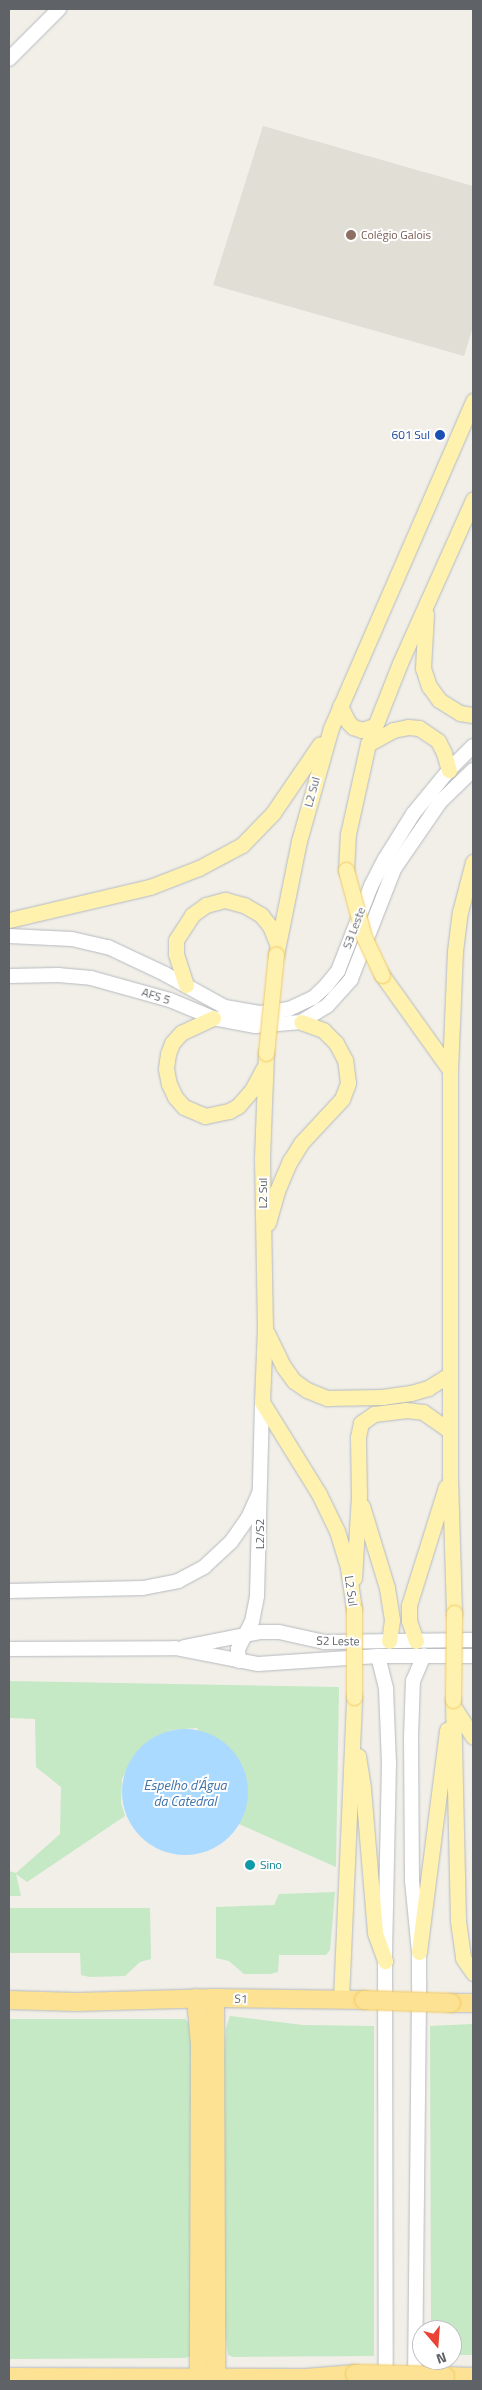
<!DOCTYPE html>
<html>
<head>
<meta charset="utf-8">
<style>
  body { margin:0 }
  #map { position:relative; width:482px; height:2390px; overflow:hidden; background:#f1efe8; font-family:"Titillium Web",sans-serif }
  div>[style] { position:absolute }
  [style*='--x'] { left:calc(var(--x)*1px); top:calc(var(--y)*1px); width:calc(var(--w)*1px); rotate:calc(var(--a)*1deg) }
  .education>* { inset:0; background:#e1ded6 }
  .green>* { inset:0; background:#c5e8c5 }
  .water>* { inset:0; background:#aadaff }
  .round { border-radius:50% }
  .roads { filter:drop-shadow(0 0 1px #b6babf) drop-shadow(0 0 1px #b6babf) }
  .secondary>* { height:14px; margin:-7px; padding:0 7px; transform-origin:7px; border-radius:7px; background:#fff }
  .primary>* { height:15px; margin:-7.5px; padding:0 7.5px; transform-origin:7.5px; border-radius:7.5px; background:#fff2af }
  .highway>* { height:18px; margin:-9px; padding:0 9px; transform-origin:9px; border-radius:9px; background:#fde293 }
  .bridges { filter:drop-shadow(0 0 1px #f2c960) drop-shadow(0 0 1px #f2c960) }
  .primary-bridge>* { height:15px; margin:-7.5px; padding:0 7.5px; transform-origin:7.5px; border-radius:7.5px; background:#fff2af }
  .highway-bridge>* { height:18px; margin:-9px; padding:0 9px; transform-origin:9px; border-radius:9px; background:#fde293 }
  .dots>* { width:14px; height:14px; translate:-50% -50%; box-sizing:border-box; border:2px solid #fff; border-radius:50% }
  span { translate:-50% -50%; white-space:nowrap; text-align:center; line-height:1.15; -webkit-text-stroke:4px #fff; paint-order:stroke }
  .education-label { font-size:12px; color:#785e54 }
  .left { translate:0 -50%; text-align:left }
  .transit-label { font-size:12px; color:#164399 }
  .right { translate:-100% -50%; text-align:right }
  .street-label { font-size:12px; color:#5f6368 }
  .culture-label { font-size:12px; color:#0d838f }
  .water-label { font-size:14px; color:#4174aa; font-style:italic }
  .frame { position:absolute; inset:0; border:10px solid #5f6368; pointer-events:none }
  .north { position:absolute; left:412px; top:2320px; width:50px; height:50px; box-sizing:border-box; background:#fff; border:1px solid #bfc1c3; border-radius:50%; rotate:162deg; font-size:14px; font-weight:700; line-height:20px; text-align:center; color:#5f6368 }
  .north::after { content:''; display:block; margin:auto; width:18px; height:22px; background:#ea4335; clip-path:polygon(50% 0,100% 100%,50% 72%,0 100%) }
</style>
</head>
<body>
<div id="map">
  <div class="education">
    <i style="clip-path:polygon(263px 126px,473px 186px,473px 327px,464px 356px,213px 285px)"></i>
  </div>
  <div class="green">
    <i style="clip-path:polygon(9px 1681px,339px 1687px,336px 1867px,239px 1824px,244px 1813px,197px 1728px,171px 1730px,151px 1740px,132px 1758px,122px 1779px,121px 1803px,125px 1816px,27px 1882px,16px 1874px,21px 1896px,9px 1896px,9px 1871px,16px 1873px,60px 1834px,61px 1787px,36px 1767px,35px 1719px,9px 1718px)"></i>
    <i style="clip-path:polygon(335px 1892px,330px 1950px,326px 1955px,279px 1955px,278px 1972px,270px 1974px,244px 1974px,229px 1961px,216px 1958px,216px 1907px,274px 1905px,279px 1894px)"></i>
    <i style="clip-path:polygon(9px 1908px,150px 1908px,151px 1959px,140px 1962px,125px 1976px,90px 1977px,81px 1975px,80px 1953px,9px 1953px)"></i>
    <i style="clip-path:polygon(230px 2016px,303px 2025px,374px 2026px,374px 2356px,233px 2357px,228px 2355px,223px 2314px,223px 2068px,226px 2028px)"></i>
    <i style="clip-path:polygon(9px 2019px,185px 2019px,190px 2024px,194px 2059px,190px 2356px,185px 2358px,9px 2359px)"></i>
    <i style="clip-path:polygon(473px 2024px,473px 2355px,452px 2355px,452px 2330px,431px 2330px,430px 2026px)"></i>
  </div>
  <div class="water">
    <i class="round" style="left:122px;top:1729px;width:126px;height:126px"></i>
  </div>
  <div class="roads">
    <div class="secondary">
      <i style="--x:9;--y:59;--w:71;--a:-45"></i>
      <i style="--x:9;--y:936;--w:63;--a:2.7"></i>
      <i style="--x:72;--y:939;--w:37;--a:13"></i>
      <i style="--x:108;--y:947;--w:63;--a:25.3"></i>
      <i style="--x:165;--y:974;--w:68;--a:28.8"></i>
      <i style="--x:225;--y:1007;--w:36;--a:10"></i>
      <i style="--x:260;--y:1013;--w:29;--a:-8"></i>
      <i style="--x:289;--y:1009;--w:26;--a:-25"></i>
      <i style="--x:313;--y:998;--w:16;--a:-43"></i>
      <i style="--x:325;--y:987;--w:21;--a:-51"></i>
      <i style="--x:338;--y:971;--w:91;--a:-68.8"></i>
      <i style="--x:371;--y:886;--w:30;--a:-63"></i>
      <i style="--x:385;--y:859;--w:53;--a:-58.1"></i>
      <i style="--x:413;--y:814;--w:57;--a:-50.7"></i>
      <i style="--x:449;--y:770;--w:34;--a:-45"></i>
      <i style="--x:9;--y:976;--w:49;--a:-1.2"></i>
      <i style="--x:58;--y:975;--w:33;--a:5"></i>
      <i style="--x:91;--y:978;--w:82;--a:15.6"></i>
      <i style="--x:170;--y:1000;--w:47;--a:22.7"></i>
      <i style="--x:213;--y:1018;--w:43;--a:10.8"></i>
      <i style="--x:255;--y:1026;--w:46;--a:-5"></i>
      <i style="--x:301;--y:1022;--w:31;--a:-32"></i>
      <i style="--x:327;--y:1006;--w:36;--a:-48"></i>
      <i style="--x:351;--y:979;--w:118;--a:-68.6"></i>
      <i style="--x:394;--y:869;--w:81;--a:-55.5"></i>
      <i style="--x:440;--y:802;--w:46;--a:-44.1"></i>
      <i style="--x:9;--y:1591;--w:134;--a:-1.3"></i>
      <i style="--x:143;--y:1588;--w:36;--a:-11"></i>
      <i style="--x:178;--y:1581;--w:30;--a:-28"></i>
      <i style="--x:204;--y:1567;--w:37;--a:-43"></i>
      <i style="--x:231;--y:1542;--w:29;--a:-55"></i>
      <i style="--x:248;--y:1518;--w:27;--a:-66"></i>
      <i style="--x:184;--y:1647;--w:77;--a:-11.2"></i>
      <i style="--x:260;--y:1632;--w:19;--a:0"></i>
      <i style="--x:279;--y:1632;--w:46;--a:12.5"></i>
      <i style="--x:324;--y:1642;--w:149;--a:-0.8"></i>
      <i style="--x:9;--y:1649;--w:166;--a:-0.3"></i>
      <i style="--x:175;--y:1648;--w:85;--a:10.9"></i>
      <i style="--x:258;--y:1664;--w:120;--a:-3.8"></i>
      <i style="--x:378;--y:1656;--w:95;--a:0"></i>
      <i style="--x:378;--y:1656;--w:34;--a:76"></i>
      <i style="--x:386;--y:1689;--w:74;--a:87.7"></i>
      <i style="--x:389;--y:1763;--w:198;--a:91.2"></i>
      <i style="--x:385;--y:1961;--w:420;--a:89.9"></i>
      <i style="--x:239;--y:1661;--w:12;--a:-95"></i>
      <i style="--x:238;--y:1649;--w:30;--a:-63"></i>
      <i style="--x:252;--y:1622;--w:26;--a:-79"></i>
      <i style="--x:257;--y:1596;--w:194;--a:-88.5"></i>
      <i style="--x:415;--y:2381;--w:400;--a:-89.4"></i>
      <i style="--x:419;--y:1981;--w:29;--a:-90"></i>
      <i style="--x:419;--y:1952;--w:71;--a:-95.6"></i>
      <i style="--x:412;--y:1881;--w:144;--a:-90.4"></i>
      <i style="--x:411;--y:1737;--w:56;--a:-88"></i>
      <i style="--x:413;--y:1681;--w:28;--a:-67"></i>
    </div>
    <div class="primary">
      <i style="--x:426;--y:614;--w:54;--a:93.2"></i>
      <i style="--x:423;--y:668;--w:19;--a:72"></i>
      <i style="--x:429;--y:686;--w:17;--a:54"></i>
      <i style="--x:439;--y:700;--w:25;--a:32"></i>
      <i style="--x:460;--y:713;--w:13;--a:9"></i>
      <i style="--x:340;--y:706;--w:18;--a:63"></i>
      <i style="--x:348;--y:722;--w:7;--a:45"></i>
      <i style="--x:353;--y:727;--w:9;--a:18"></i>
      <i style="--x:362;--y:730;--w:13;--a:-18"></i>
      <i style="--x:368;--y:744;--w:29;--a:-29"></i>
      <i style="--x:393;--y:730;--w:15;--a:-11"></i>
      <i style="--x:408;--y:727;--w:11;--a:5"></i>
      <i style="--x:419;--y:728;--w:23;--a:34"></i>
      <i style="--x:438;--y:741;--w:13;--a:63"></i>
      <i style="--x:444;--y:753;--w:18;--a:74"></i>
      <i style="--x:346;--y:870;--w:36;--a:-87"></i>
      <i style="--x:348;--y:834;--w:92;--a:-77.5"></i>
      <i style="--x:368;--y:744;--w:87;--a:-68.4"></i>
      <i style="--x:400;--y:663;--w:179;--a:-65.9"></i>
      <i style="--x:9;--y:920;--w:145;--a:-13.2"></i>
      <i style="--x:150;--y:887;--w:53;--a:-21.2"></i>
      <i style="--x:199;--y:868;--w:49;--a:-28.1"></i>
      <i style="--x:242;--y:845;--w:45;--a:-45.9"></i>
      <i style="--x:273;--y:813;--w:83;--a:-55.7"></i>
      <i style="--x:276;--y:955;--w:116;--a:-78.6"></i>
      <i style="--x:299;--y:841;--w:117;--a:-74.2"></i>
      <i style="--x:331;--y:728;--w:357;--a:-66.5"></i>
      <i style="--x:382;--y:975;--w:117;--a:54.4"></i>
      <i style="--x:186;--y:985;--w:33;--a:-108"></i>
      <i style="--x:176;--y:954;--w:14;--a:-90"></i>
      <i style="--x:176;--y:940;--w:30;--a:-57"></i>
      <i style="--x:192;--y:915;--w:17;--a:-36"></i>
      <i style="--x:206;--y:905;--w:20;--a:-15"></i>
      <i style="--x:225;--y:900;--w:20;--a:15"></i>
      <i style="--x:244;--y:905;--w:20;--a:30"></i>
      <i style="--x:261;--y:915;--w:14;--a:51"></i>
      <i style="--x:270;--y:926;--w:18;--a:68"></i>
      <i style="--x:213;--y:1018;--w:35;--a:155"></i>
      <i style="--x:181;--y:1033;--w:13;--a:132"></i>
      <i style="--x:172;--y:1043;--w:12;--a:110"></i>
      <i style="--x:168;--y:1054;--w:15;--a:98"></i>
      <i style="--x:166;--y:1069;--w:15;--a:79"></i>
      <i style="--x:169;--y:1084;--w:14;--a:65"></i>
      <i style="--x:175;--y:1097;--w:13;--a:48"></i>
      <i style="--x:184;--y:1107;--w:23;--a:23"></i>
      <i style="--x:205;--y:1116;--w:25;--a:-12"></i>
      <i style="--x:229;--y:1111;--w:10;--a:-29"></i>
      <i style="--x:238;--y:1106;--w:21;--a:-49"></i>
      <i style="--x:252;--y:1090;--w:24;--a:-62"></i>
      <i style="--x:266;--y:1053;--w:105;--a:92.2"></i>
      <i style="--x:262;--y:1158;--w:169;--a:89"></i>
      <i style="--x:265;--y:1327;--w:75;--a:92.3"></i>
      <i style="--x:262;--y:1402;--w:108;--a:58.2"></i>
      <i style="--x:319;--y:1494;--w:41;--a:64.1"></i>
      <i style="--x:337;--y:1531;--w:39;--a:73"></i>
      <i style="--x:348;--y:1568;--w:41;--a:81.7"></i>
      <i style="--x:268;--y:1223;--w:33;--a:-74"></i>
      <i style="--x:277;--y:1191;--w:33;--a:-67"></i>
      <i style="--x:290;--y:1161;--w:22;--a:-58"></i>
      <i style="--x:302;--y:1142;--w:59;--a:-47.1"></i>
      <i style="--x:342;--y:1099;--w:17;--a:-69"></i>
      <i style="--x:348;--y:1083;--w:23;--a:-97"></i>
      <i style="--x:345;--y:1060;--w:19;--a:-118"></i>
      <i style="--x:336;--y:1043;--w:18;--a:-135"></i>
      <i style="--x:323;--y:1030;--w:23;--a:-160"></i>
      <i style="--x:267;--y:1333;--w:37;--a:64"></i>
      <i style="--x:283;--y:1366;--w:19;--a:54"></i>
      <i style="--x:294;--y:1381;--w:16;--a:35"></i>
      <i style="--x:307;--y:1390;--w:22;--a:22"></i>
      <i style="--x:327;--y:1398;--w:55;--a:-1"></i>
      <i style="--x:382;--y:1397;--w:29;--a:-8"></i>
      <i style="--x:411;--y:1393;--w:18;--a:-16"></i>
      <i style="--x:428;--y:1388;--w:25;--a:-32"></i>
      <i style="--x:362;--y:1506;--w:86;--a:73"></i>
      <i style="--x:387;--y:1588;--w:32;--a:81"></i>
      <i style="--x:392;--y:1620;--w:21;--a:98"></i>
      <i style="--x:354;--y:1578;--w:81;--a:-86.5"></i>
      <i style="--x:359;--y:1497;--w:60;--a:-91"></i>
      <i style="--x:358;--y:1437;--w:14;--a:-78"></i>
      <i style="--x:361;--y:1423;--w:16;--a:-35"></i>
      <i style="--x:374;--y:1414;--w:31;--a:-7"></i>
      <i style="--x:405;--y:1410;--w:18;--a:6"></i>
      <i style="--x:423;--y:1412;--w:33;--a:35"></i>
      <i style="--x:454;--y:1613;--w:138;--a:-91.7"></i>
      <i style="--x:450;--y:1475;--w:405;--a:-90"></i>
      <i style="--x:450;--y:1070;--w:119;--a:-87.6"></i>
      <i style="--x:455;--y:951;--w:39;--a:-83"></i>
      <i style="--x:460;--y:912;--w:52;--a:-75.4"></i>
      <i style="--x:416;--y:1641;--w:21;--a:-109"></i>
      <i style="--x:409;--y:1621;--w:16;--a:-90"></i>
      <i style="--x:409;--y:1605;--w:124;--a:-72.6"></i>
      <i style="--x:453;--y:1700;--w:221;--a:88.7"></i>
      <i style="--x:458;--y:1921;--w:37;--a:82"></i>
      <i style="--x:463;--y:1958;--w:18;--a:56"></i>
      <i style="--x:455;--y:1709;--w:33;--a:57"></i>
      <i style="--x:358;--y:1756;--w:33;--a:81"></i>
      <i style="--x:363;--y:1789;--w:144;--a:85.2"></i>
      <i style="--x:375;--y:1933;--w:30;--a:70"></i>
      <i style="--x:419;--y:1952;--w:224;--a:-82.8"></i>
      <i style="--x:341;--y:1999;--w:302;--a:-87.5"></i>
    </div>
    <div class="highway">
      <i style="--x:196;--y:1998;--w:47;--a:85.1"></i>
      <i style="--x:200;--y:2045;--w:332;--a:90.2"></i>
      <i style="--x:215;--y:1998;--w:379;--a:89.8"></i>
      <i style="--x:9;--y:2000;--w:68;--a:1.7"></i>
      <i style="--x:77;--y:2002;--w:138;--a:-1.7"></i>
      <i style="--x:215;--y:1998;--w:149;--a:0.8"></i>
      <i style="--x:451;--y:2003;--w:22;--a:0"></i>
      <i style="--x:445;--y:2376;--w:28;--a:2"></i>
      <i style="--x:9;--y:2377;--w:296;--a:0.2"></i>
      <i style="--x:305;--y:2378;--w:50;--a:-4.6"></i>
    </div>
  </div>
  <div class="bridges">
    <div class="primary-bridge">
      <i style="--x:346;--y:870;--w:69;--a:75"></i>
      <i style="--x:364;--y:937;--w:42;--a:64.7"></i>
      <i style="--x:266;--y:1053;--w:99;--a:-84.2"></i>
      <i style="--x:354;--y:1697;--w:88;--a:-90"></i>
      <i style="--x:453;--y:1700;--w:87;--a:-89.3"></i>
    </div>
    <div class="highway-bridge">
      <i style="--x:364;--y:2000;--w:87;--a:2"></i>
      <i style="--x:355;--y:2374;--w:90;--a:1.3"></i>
    </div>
  </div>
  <div class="dots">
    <i style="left:351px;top:235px;background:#8d6e63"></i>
    <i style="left:440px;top:435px;background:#1a4fb4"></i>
    <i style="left:250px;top:1865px;background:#0f9aa8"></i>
  </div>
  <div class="education-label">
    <span class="left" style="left:361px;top:235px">Colégio Galois</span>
  </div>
  <div class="transit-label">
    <span class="right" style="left:430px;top:435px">601 Sul</span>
  </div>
  <div class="street-label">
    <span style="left:312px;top:792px;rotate:-75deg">L2 Sul</span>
    <span style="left:354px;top:928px;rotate:-69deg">S3 Leste</span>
    <span style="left:156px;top:996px;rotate:18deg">AFS 5</span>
    <span style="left:263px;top:1193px;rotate:-90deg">L2 Sul</span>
    <span style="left:260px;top:1534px;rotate:-90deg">L2/S2</span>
    <span style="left:351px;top:1591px;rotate:82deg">L2 Sul</span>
    <span style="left:338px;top:1641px;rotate:1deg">S2 Leste</span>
    <span style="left:241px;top:1999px;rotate:2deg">S1</span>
  </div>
  <div class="culture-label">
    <span class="left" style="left:260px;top:1865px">Sino</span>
  </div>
  <div class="water-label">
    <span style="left:185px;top:1793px">Espelho d'Água<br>da Catedral</span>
  </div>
  <div class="frame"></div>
  <div class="north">N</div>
</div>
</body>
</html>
